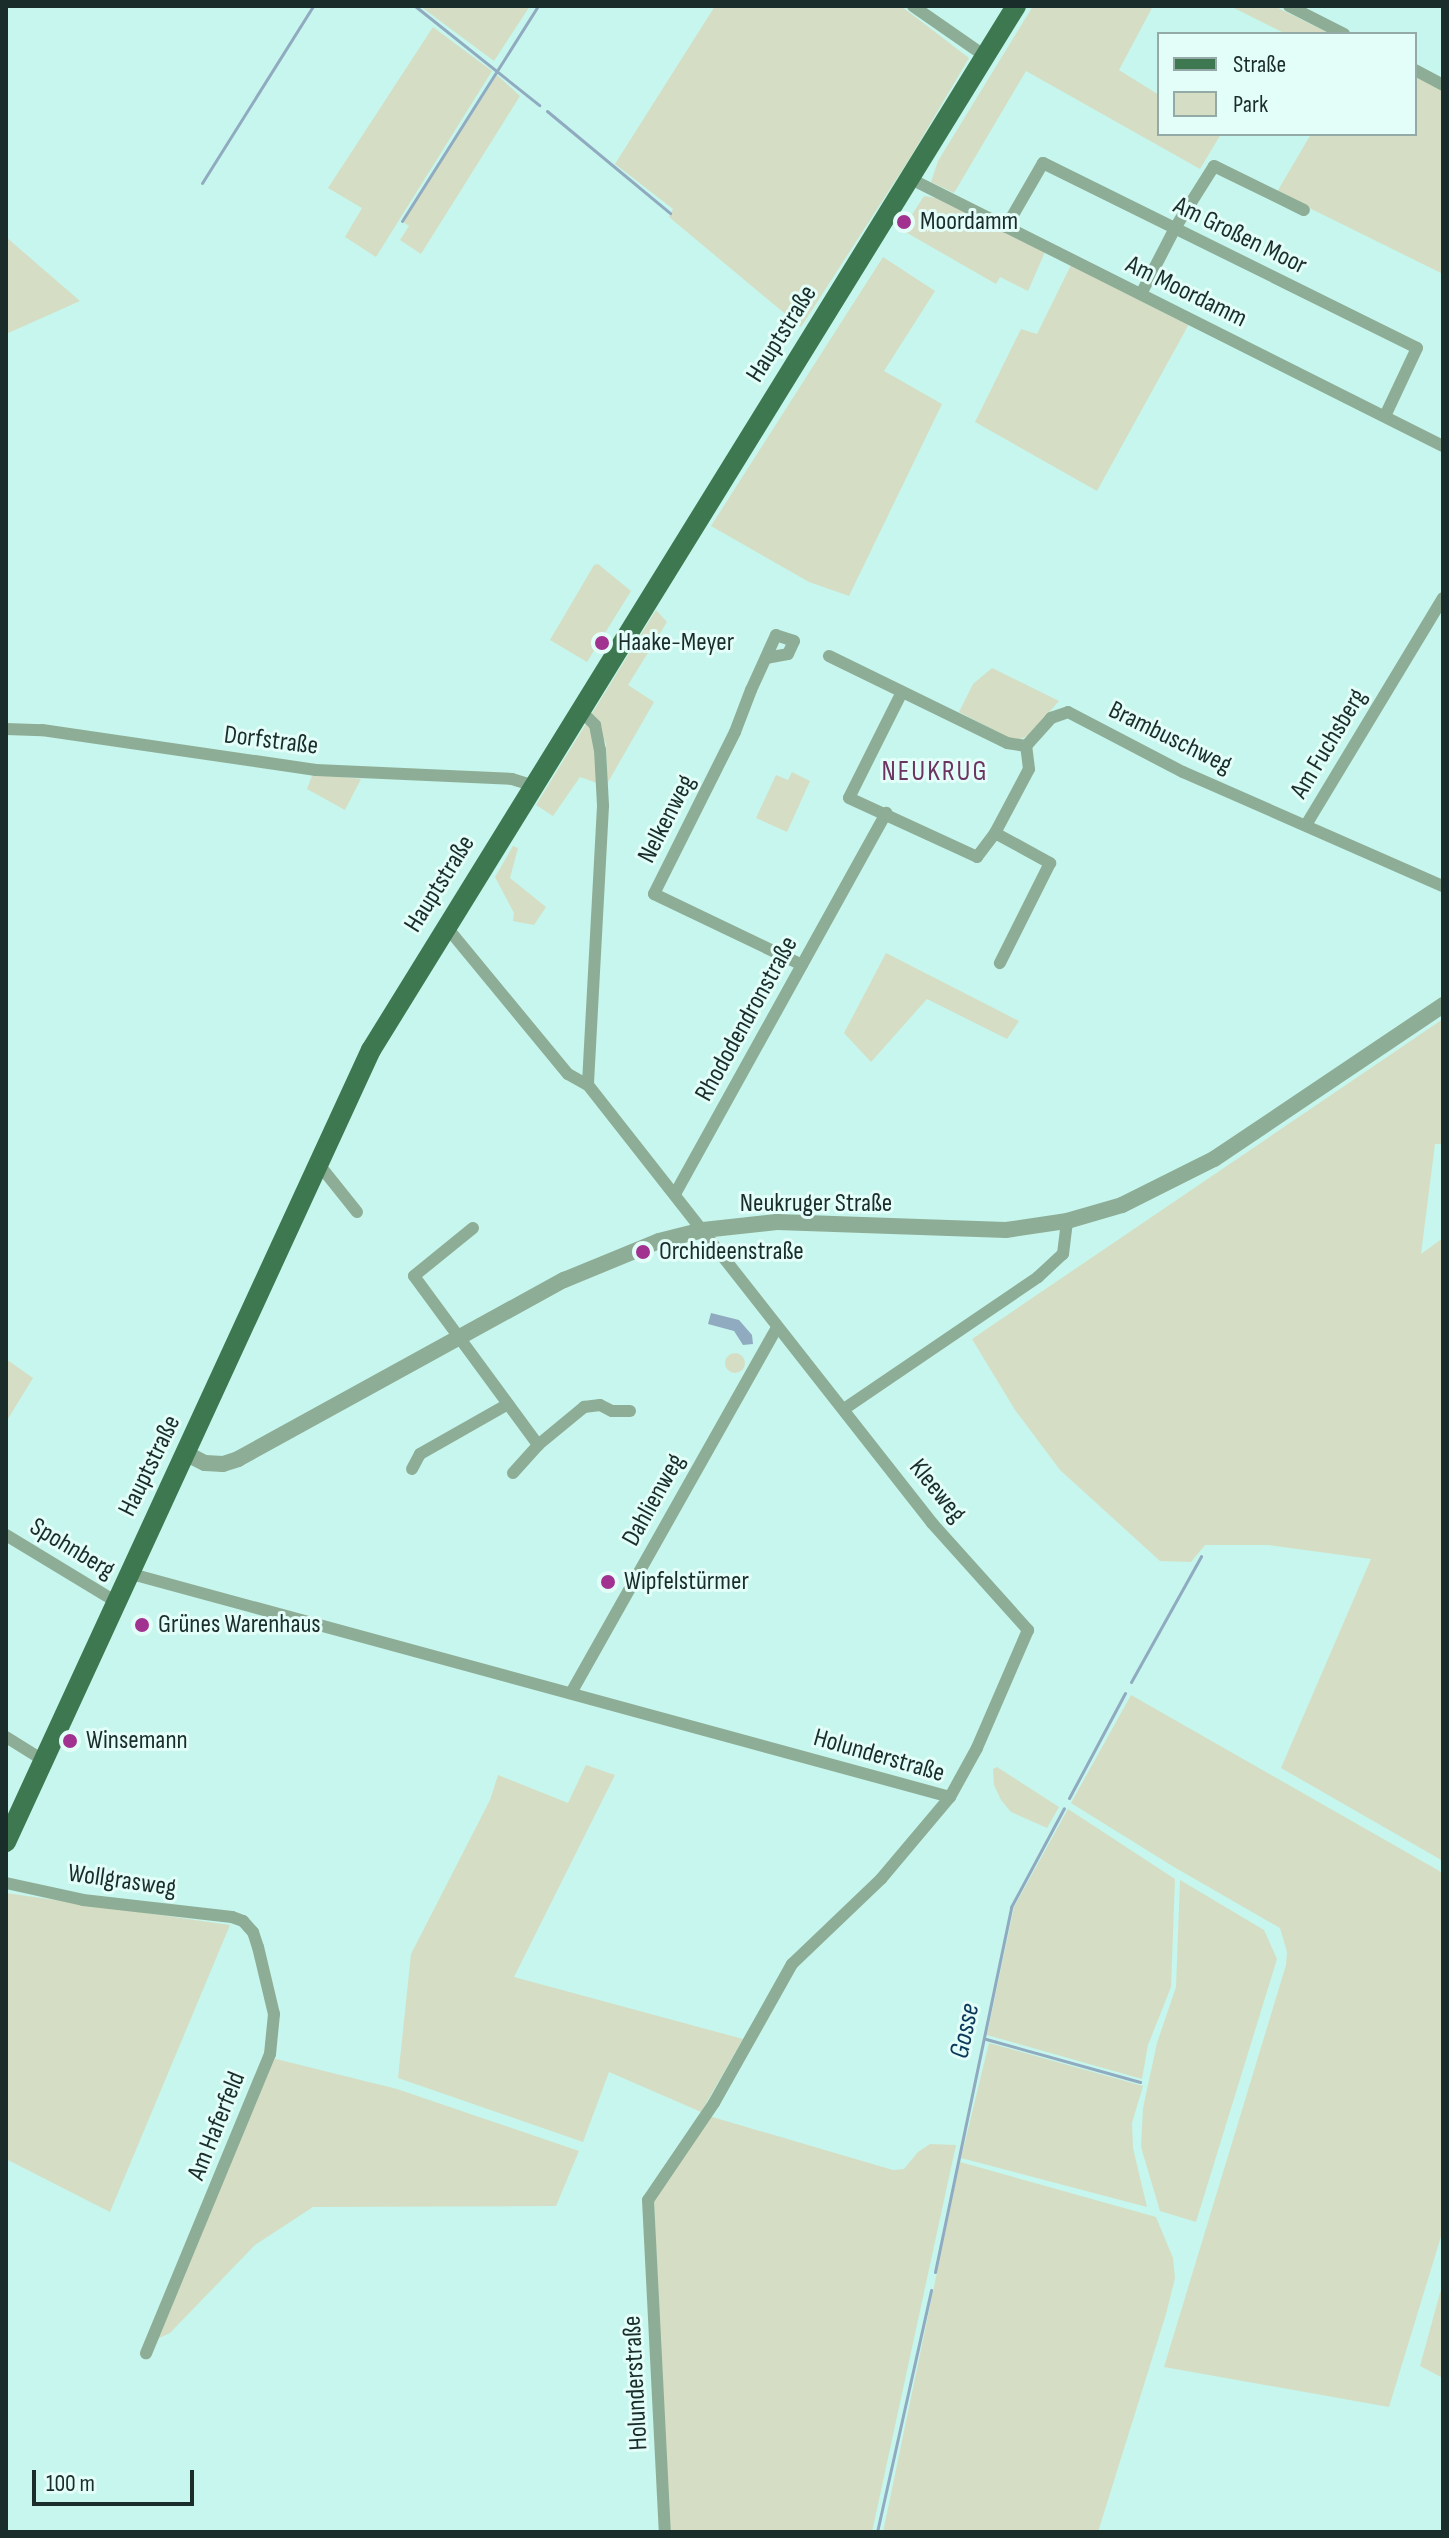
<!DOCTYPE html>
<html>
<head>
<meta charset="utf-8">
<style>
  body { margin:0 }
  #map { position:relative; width:1449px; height:2538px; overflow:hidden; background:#c6f6ed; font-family:"Sofia Sans Condensed",sans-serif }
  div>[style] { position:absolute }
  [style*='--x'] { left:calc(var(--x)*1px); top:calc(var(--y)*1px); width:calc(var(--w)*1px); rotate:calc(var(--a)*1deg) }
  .green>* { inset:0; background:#d5dec4 }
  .round { border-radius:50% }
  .water>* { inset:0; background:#90aac0 }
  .stream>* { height:3px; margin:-1.5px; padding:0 1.5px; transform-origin:1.5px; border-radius:1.5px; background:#90aac0 }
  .minor>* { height:12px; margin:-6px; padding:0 6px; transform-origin:6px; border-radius:6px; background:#8ead96 }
  .tertiary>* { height:16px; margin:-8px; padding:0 8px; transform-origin:8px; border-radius:8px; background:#8ead96 }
  .primary>* { height:20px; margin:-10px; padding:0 10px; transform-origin:10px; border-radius:10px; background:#3d7851 }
  .dots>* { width:22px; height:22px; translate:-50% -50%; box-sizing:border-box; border:4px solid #e3fef9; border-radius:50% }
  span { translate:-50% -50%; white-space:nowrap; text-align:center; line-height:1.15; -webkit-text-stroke:6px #e3fef9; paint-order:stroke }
  .poi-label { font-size:26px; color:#1b2d2a }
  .left { translate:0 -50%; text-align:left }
  .street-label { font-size:26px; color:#1b2d2a }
  .neighbourhood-label { font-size:28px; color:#6c3461; letter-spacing:2px }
  .water-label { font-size:28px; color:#0b3959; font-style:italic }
  .frame { position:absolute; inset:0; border:8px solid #1b2d2a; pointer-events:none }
  .legend { position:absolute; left:1157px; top:32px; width:260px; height:104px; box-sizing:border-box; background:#e3fef9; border:2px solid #93aaa6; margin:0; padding:10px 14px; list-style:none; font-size:24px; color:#1b2d2a }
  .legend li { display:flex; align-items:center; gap:16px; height:40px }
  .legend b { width:40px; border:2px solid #93aaa6 }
  .scale { position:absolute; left:32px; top:2470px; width:162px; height:36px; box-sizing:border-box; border:4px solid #1b2d2a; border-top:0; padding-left:10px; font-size:24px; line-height:28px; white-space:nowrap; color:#1b2d2a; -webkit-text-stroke:6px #e3fef9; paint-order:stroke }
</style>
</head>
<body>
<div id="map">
  <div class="green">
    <i style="clip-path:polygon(420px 6px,530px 6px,494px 61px)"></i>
    <i style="clip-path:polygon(715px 6px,901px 6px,969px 58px,910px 158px,801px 327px,669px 217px,673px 209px,615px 164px)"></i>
    <i style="clip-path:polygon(1033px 6px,1153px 6px,1119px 70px,1159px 95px,1159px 134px,1221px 134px,1200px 169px,1026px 71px,954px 193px,931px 182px,938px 161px)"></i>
    <i style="clip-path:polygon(1230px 6px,1274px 6px,1331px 34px,1286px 34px)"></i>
    <i style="clip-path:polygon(433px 27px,492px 71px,376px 257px,345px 237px,362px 208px,328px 188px)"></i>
    <i style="clip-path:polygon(497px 75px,520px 96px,421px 254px,400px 240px,409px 226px,403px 222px)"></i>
    <i style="clip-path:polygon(1415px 75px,1443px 89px,1443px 274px,1277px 192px,1311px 134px,1415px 134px)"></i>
    <i style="clip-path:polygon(924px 196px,936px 198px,1045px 252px,1028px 291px,1000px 277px,996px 284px,902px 230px)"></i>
    <i style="clip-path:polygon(6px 237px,80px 301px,6px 334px)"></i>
    <i style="clip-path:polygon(883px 257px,935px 291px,884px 371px,942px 404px,849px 596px,809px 582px,711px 526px)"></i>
    <i style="clip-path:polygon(1071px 265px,1189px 324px,1097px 491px,975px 422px,1021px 329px,1037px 334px)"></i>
    <i style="clip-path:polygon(598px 564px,631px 591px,587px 662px,550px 640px,594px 565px)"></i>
    <i style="clip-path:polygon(656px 610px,667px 622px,628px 685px,654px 702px,607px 784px,606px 743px,591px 715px)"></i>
    <i style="clip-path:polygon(992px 668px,1059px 701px,1028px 736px,1015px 741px,959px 712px,973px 684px)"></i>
    <i style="clip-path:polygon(587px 722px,597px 751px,597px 783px,580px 777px,553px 816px,536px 805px)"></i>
    <i style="clip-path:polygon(792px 772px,810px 781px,787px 832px,756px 818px,776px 775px,788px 780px)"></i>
    <i style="clip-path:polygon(313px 773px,361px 779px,345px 810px,307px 789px)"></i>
    <i style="clip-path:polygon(513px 846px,518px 848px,510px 878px,546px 907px,534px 925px,513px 921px,514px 913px,495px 877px)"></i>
    <i style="clip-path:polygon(886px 953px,1019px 1021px,1007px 1039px,927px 999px,871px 1062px,844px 1033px)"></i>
    <i style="clip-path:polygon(1443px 1019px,1443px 1144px,1435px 1144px,1421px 1254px,1443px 1238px,1443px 1861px,1281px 1768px,1371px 1559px,1268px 1545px,1205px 1545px,1191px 1562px,1160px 1561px,1060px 1470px,1015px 1410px,972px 1339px)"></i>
    <i class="round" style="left:725px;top:1353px;width:20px;height:20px"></i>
    <i style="clip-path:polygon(6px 1359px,33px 1378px,6px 1422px)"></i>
    <i style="clip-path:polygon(1131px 1695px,1443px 1873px,1443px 2230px,1389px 2407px,1164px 2367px,1286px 1965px,1287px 1952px,1280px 1928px,1174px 1867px,1071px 1803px)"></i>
    <i style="clip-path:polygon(586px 1765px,615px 1775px,514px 1977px,743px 2039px,701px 2112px,609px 2072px,583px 2142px,398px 2078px,411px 1954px,490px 1800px,498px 1775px,568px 1803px)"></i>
    <i style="clip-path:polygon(997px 1767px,1059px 1807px,1047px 1828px,1011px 1812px,1001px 1800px,994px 1785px,993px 1769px)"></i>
    <i style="clip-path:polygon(1068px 1809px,1175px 1879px,1171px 1987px,1148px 2045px,1142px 2079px,987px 2035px,1014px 1907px)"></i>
    <i style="clip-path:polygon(1180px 1880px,1264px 1930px,1277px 1959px,1196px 2222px,1160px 2211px,1141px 2147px,1143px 2108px,1157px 2043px,1176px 1987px)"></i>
    <i style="clip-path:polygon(6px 1893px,230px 1925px,110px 2212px,6px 2159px)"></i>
    <i style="clip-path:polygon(989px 2043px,1143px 2086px,1132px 2123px,1133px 2148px,1147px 2207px,961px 2158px)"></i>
    <i style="clip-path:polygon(272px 2058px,397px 2089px,579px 2151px,556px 2206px,313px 2207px,255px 2245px,170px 2333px,157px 2339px)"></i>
    <i style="clip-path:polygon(709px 2116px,893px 2170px,904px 2169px,918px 2152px,930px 2144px,956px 2145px,872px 2532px,669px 2532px,654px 2201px)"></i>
    <i style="clip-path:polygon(960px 2162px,1156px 2217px,1173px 2258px,1175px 2278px,1166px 2314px,1098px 2532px,883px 2532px)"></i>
    <i style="clip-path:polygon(1443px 2282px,1443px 2378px,1420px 2366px)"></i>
  </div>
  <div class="water">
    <i style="clip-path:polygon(711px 1313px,739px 1320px,752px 1335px,753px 1344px,743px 1345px,734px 1331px,708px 1324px)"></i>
  </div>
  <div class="stream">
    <i style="--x:415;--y:6;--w:159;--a:38.6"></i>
    <i style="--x:547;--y:111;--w:160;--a:39.7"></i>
    <i style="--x:202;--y:183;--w:209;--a:-57.9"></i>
    <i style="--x:402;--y:221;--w:254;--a:-57.7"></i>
    <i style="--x:1131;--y:1682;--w:144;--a:-60.9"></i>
    <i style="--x:1069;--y:1798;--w:119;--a:-61.9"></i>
    <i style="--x:986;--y:2039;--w:160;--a:15.6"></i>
    <i style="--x:935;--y:2272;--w:373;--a:-78.2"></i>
    <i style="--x:1011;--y:1907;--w:112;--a:-61.8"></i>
    <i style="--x:877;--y:2532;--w:248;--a:-77.4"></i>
  </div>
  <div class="minor">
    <i style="--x:913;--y:6;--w:88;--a:34.8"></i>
    <i style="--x:1289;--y:6;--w:62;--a:27"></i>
    <i style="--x:1415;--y:70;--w:32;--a:28"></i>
    <i style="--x:909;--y:178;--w:597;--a:26.65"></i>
    <i style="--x:1006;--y:227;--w:74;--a:-60"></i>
    <i style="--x:1043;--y:163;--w:417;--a:26.3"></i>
    <i style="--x:1417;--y:348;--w:75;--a:115.2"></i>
    <i style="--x:1141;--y:294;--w:74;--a:-62.7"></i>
    <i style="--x:1175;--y:228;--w:73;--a:-57.8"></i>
    <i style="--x:1214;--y:166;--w:100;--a:26.1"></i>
    <i style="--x:829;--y:656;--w:198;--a:26"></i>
    <i style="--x:1007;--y:743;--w:19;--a:9"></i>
    <i style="--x:1026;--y:746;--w:38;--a:-48"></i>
    <i style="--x:1051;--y:718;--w:18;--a:-19"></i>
    <i style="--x:1068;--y:712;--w:130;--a:27.6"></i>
    <i style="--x:1183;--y:772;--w:284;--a:23.7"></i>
    <i style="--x:766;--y:658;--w:22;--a:-10"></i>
    <i style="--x:788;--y:654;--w:14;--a:-65"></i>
    <i style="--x:794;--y:641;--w:19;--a:-162"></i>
    <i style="--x:776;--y:635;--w:60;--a:114.4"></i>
    <i style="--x:751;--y:690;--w:45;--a:110.9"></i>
    <i style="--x:735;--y:732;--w:181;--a:116.6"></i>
    <i style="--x:654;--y:894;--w:164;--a:25.6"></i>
    <i style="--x:901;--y:694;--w:116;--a:116.6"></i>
    <i style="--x:849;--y:798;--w:141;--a:24.7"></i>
    <i style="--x:977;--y:857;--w:30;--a:-53"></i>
    <i style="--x:995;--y:833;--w:72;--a:-62"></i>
    <i style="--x:1029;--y:769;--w:23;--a:-97"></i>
    <i style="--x:579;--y:709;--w:23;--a:45"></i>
    <i style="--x:595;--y:725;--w:25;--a:79"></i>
    <i style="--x:600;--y:750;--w:56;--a:86.9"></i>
    <i style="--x:603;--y:806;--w:279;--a:93.1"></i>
    <i style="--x:588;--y:1085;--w:557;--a:51.85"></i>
    <i style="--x:932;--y:1523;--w:144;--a:48.1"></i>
    <i style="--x:1028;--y:1630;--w:129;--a:113.4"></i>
    <i style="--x:977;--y:1748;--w:56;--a:118.9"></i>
    <i style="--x:950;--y:1797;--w:107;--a:130.1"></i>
    <i style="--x:881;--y:1879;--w:123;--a:136.3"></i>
    <i style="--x:792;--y:1964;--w:159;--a:119.3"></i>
    <i style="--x:714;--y:2103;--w:117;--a:124.2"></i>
    <i style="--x:648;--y:2200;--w:332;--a:87.1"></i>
    <i style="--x:6;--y:729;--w:36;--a:2"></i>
    <i style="--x:42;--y:730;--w:277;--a:8.3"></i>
    <i style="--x:316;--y:770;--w:196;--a:2.6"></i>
    <i style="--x:512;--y:779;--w:21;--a:17"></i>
    <i style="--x:1306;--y:825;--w:265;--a:-58.9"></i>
    <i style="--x:995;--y:833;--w:63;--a:28.6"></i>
    <i style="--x:1050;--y:863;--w:112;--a:116.6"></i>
    <i style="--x:445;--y:925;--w:193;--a:50.5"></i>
    <i style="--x:568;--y:1074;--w:23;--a:29"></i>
    <i style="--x:317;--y:1162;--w:64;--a:51.3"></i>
    <i style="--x:675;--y:1194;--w:436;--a:-61"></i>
    <i style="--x:473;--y:1228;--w:76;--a:140.9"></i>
    <i style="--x:414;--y:1276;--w:210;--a:53.7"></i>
    <i style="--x:844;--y:1409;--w:235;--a:-34.2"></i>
    <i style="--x:1038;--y:1277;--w:34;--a:-43"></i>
    <i style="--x:1063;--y:1254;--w:33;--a:-83"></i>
    <i style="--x:412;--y:1469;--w:17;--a:-62"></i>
    <i style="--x:420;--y:1454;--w:101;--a:-29.6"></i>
    <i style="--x:513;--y:1473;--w:38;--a:-48"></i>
    <i style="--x:538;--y:1445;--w:60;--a:-39.6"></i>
    <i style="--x:584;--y:1407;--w:16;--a:-7"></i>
    <i style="--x:600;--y:1405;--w:13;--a:27"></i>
    <i style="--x:612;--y:1411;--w:18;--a:0"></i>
    <i style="--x:6;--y:1535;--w:127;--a:31.2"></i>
    <i style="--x:128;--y:1573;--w:852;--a:15.24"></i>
    <i style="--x:571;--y:1693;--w:418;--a:-60.6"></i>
    <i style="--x:6;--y:1737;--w:44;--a:31.9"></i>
    <i style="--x:6;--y:1883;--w:79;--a:12.4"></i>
    <i style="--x:83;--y:1900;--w:150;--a:6.5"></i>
    <i style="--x:232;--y:1917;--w:12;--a:20"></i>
    <i style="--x:243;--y:1921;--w:15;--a:48"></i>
    <i style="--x:253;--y:1932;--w:16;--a:72"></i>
    <i style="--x:258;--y:1947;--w:69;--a:76.6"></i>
    <i style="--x:274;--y:2014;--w:40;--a:95.7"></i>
    <i style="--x:270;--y:2054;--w:324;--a:112.5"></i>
  </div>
  <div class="tertiary">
    <i style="--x:187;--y:1454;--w:20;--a:27"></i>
    <i style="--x:205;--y:1463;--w:18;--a:3"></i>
    <i style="--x:223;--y:1464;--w:16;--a:-18"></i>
    <i style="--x:238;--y:1459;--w:372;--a:-28.8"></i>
    <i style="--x:564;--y:1280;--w:103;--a:-22.3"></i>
    <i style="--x:659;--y:1241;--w:45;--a:-14"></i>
    <i style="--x:703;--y:1230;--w:74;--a:-6.2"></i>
    <i style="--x:777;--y:1222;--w:229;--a:2"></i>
    <i style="--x:1006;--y:1230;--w:62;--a:-8.4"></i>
    <i style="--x:1067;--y:1221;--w:57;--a:-16.2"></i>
    <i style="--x:1122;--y:1205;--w:103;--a:-26.6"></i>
    <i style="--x:1214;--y:1159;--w:276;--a:-33.9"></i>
  </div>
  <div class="primary">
    <i style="--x:6;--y:1842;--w:872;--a:-65.26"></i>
    <i style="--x:371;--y:1050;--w:1227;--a:-58.29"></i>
  </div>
  <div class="dots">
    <i style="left:904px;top:222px;background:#a23290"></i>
    <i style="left:602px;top:643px;background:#a23290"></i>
    <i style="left:643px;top:1252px;background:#a23290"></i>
    <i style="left:608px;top:1582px;background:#a23290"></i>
    <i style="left:142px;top:1625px;background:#a23290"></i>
    <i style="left:70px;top:1741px;background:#a23290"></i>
  </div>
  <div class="poi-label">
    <span class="left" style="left:920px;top:222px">Moordamm</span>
    <span class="left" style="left:618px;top:643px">Haake-Meyer</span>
    <span class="left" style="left:659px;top:1252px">Orchideenstraße</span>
    <span class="left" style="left:624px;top:1582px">Wipfelstürmer</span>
    <span class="left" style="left:158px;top:1625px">Grünes Warenhaus</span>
    <span class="left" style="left:86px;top:1741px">Winsemann</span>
  </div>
  <div class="street-label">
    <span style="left:1240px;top:236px;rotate:26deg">Am Großen Moor</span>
    <span style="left:1186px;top:292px;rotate:26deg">Am Moordamm</span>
    <span style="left:782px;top:334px;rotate:-58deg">Hauptstraße</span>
    <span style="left:1170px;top:738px;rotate:26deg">Brambuschweg</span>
    <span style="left:271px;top:741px;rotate:7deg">Dorfstraße</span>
    <span style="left:1329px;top:744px;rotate:-59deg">Am Fuchsberg</span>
    <span style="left:667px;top:819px;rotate:-63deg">Nelkenweg</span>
    <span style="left:440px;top:884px;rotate:-58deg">Hauptstraße</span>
    <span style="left:747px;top:1019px;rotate:-61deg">Rhododendronstraße</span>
    <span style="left:816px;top:1204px">Neukruger Straße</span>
    <span style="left:150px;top:1466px;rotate:-64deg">Hauptstraße</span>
    <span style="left:937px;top:1491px;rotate:51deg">Kleeweg</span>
    <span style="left:654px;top:1500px;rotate:-61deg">Dahlienweg</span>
    <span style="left:72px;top:1549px;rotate:31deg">Spohnberg</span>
    <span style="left:879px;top:1756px;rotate:16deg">Holunderstraße</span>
    <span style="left:122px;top:1881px;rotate:8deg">Wollgrasweg</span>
    <span style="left:217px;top:2126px;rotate:-68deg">Am Haferfeld</span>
    <span style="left:636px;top:2383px;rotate:-93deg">Holunderstraße</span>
  </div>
  <div class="neighbourhood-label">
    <span style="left:935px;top:772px">NEUKRUG</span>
  </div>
  <div class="water-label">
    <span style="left:965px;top:2031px;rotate:-78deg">Gosse</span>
  </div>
  <div class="frame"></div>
  <ul class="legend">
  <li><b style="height:10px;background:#3d7851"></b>Straße</li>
  <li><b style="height:22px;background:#d5dec4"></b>Park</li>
  </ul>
  <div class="scale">100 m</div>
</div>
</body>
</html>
